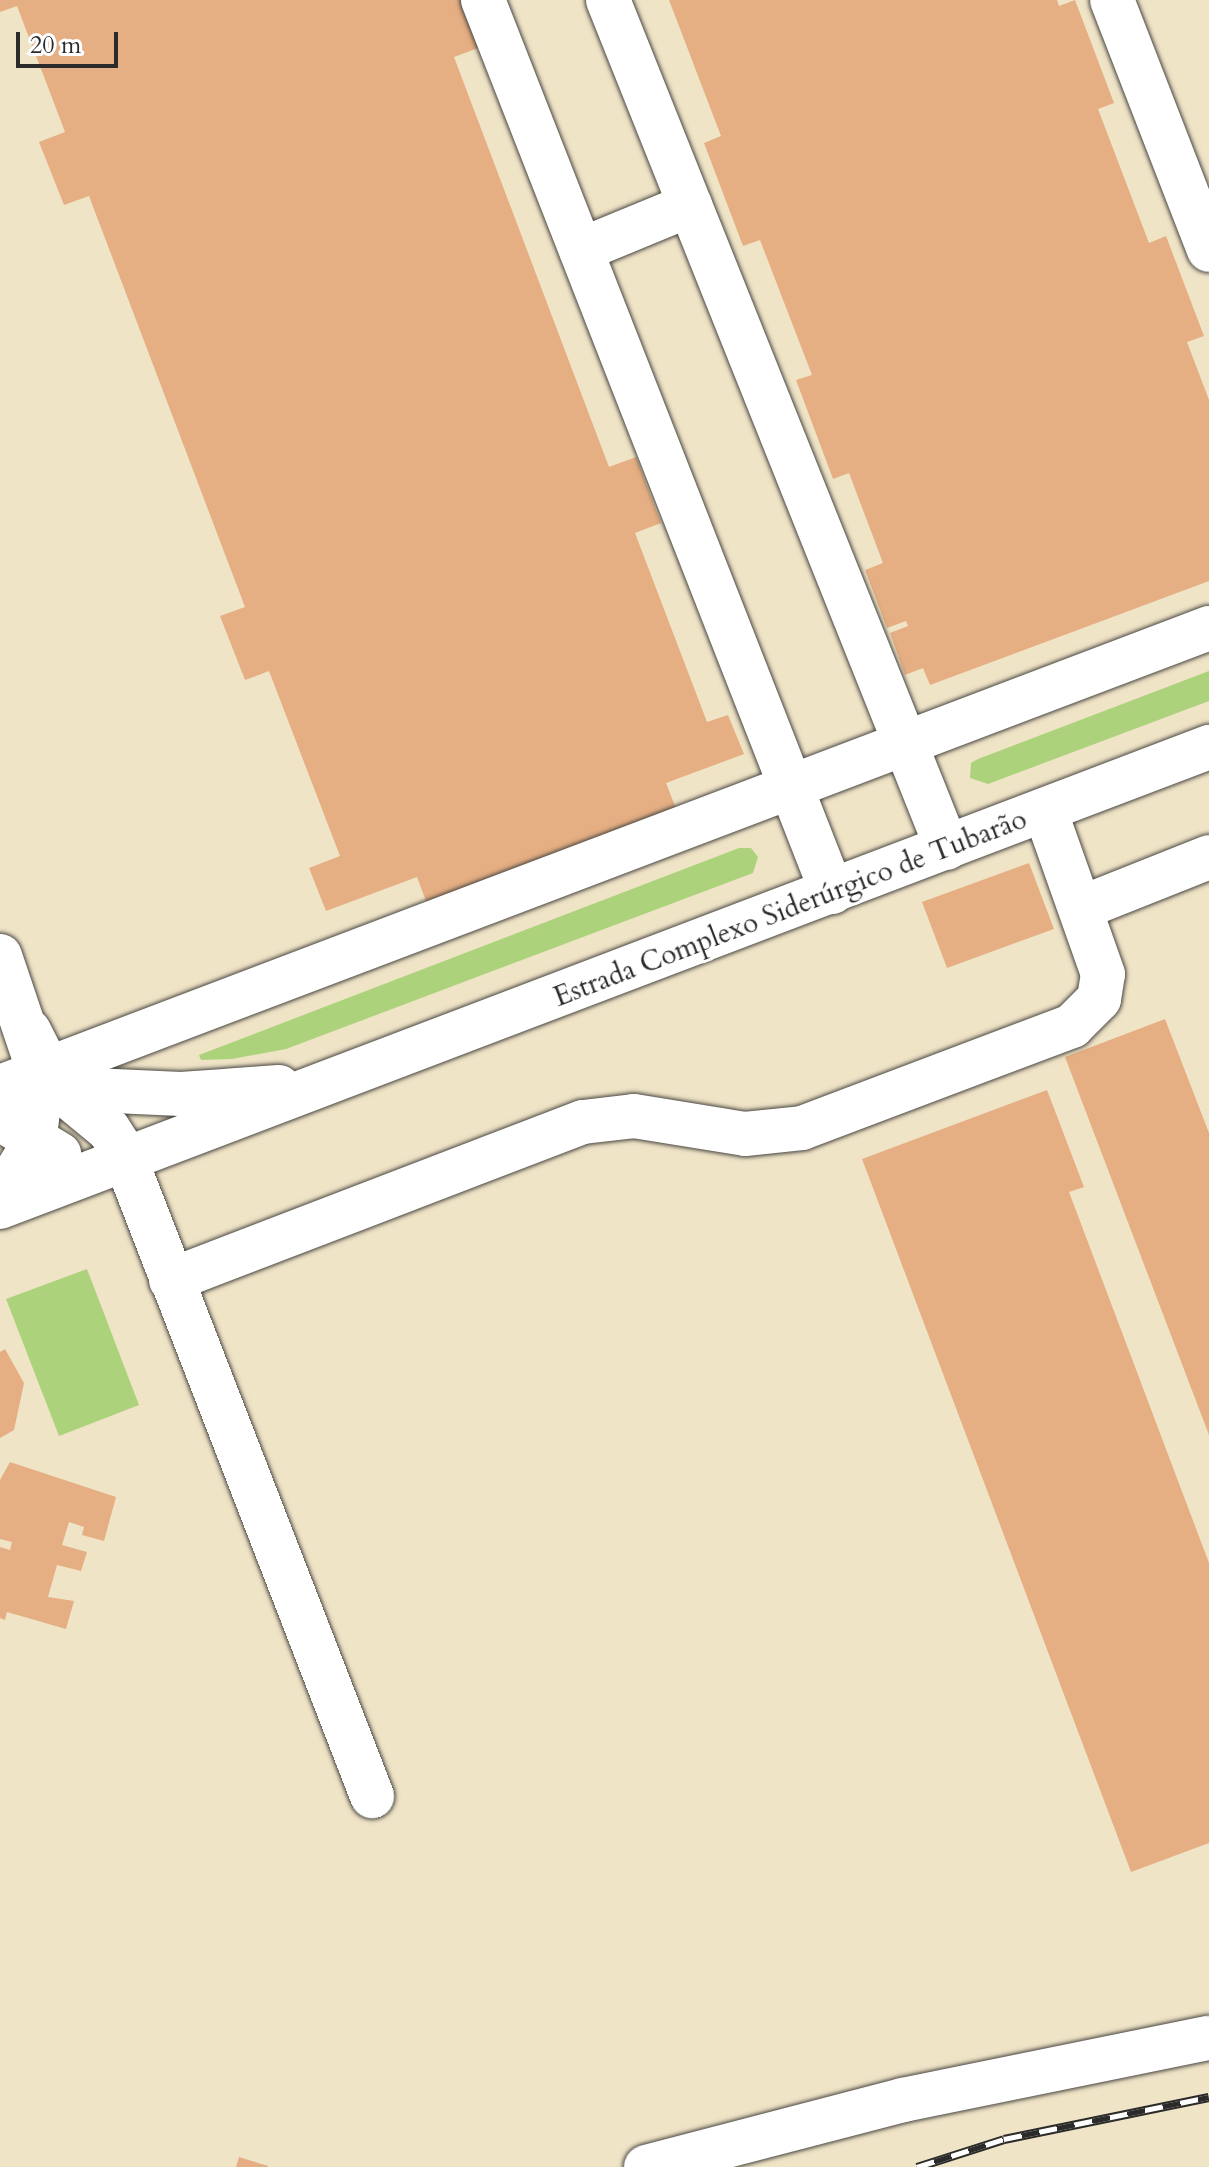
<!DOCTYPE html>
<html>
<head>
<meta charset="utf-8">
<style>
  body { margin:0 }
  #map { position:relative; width:1209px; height:2167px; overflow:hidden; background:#f0e4c7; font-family:Cardo,serif }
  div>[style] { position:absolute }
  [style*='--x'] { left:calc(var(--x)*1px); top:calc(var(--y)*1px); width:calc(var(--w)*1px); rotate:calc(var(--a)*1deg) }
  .green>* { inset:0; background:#add27c }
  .building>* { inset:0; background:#e5ae83 }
  .roads { filter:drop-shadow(0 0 2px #494742) drop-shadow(0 0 2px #494742) }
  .minor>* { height:44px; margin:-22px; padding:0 22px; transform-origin:22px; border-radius:22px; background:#fff }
  .rail>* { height:9px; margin-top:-4.5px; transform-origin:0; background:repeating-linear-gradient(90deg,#fff 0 18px,#2b2b2b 0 36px); box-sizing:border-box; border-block:2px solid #2b2b2b }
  span { translate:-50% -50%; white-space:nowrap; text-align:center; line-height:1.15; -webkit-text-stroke:6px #fff; paint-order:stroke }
  .street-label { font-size:28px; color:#2b2b2b }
  .scale { position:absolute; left:16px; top:32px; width:102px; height:36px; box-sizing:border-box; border:4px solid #2b2b2b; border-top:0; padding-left:10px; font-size:24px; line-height:28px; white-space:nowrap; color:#2b2b2b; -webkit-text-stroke:6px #fff; paint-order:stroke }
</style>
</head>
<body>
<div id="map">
  <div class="green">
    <i style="clip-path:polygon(1209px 671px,1209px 701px,988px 784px,970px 778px,971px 763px,978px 759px)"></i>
    <i style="clip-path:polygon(739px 848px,751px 848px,758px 857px,753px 873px,286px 1049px,232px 1059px,201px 1060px,199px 1055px)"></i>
    <i style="clip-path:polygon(87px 1269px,139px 1405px,59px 1436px,6px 1299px)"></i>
  </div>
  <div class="building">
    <i style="clip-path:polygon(0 0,463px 0,481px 47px,454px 57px,609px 467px,636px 457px,661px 523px,635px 533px,707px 722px,728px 715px,744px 754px,666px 783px,677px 811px,427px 904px,417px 877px,326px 911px,309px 868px,340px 856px,269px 671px,245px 680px,220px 616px,245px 607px,89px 196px,64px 205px,39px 142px,65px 132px,17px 6px,0 12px)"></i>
    <i style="clip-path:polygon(669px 0,1057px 0,1059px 6px,1075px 0,1114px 103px,1098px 109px,1149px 243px,1166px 236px,1204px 336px,1187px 342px,1209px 400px,1209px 581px,930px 685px,923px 668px,905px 675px,890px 633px,908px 626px,906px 621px,887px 628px,865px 570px,883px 563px,849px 473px,833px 479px,796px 380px,812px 375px,760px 240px,743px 246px,704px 143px,721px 136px)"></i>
    <i style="clip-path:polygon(1029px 863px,1054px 929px,947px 968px,922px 902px)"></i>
    <i style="clip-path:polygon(1165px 1019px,1209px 1133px,1209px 1435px,1065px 1057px)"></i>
    <i style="clip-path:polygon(1047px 1090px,1084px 1187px,1069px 1192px,1209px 1563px,1209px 1843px,1131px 1872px,862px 1159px)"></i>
    <i style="clip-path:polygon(5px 1349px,24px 1383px,14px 1430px,0 1438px,0 1352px)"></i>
    <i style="clip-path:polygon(10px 1462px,116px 1497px,104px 1541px,82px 1535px,84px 1527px,69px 1522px,62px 1545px,87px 1552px,81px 1571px,57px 1565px,48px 1597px,74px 1601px,66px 1629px,7px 1612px,5px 1620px,0 1618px,0 1547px,10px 1550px,12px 1542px,0 1539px,0 1480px)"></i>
    <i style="clip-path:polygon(239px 2157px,268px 2166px,268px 2167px,236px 2167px)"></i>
  </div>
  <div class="roads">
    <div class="minor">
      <i style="--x:483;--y:0;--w:958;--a:68.63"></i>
      <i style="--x:608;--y:0;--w:913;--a:68.21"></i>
      <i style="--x:1112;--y:0;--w:268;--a:68.8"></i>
      <i style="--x:581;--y:250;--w:118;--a:-22.4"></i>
      <i style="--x:1081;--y:908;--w:138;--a:-21.7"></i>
      <i style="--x:0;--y:956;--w:132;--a:71.4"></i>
      <i style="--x:42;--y:1081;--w:63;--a:97.4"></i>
      <i style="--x:34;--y:1143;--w:65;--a:121.7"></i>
      <i style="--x:29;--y:1031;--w:64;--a:63"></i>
      <i style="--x:58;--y:1088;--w:66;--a:39.5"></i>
      <i style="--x:109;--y:1130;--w:24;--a:57"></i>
      <i style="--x:122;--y:1150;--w:693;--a:68.84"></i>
      <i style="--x:0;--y:1087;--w:1293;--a:-20.79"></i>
      <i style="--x:48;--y:1088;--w:133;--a:2.6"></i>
      <i style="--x:181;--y:1094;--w:98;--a:-4.1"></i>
      <i style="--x:0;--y:1119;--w:69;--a:30.7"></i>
      <i style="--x:0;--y:1207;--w:1294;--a:-20.83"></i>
      <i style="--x:171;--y:1280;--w:441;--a:-21"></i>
      <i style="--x:583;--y:1122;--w:51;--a:-6.7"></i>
      <i style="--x:634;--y:1116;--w:112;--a:9.2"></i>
      <i style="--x:745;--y:1134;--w:57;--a:-6"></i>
      <i style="--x:802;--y:1128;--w:289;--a:-20.7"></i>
      <i style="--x:1072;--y:1026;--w:38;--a:-45"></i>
      <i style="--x:1099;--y:999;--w:25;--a:-81"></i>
      <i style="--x:1103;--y:974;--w:174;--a:-109.5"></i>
      <i style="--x:646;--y:2167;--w:266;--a:-14.6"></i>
      <i style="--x:903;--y:2100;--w:312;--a:-11.5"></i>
    </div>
  </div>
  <div class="rail">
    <i style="--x:917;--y:2167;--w:91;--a:-17.8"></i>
    <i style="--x:1004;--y:2139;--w:209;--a:-11.6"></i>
  </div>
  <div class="street-label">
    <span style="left:790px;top:908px;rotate:-21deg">Estrada Complexo Siderúrgico de Tubarão</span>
  </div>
  <div class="scale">20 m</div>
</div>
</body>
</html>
